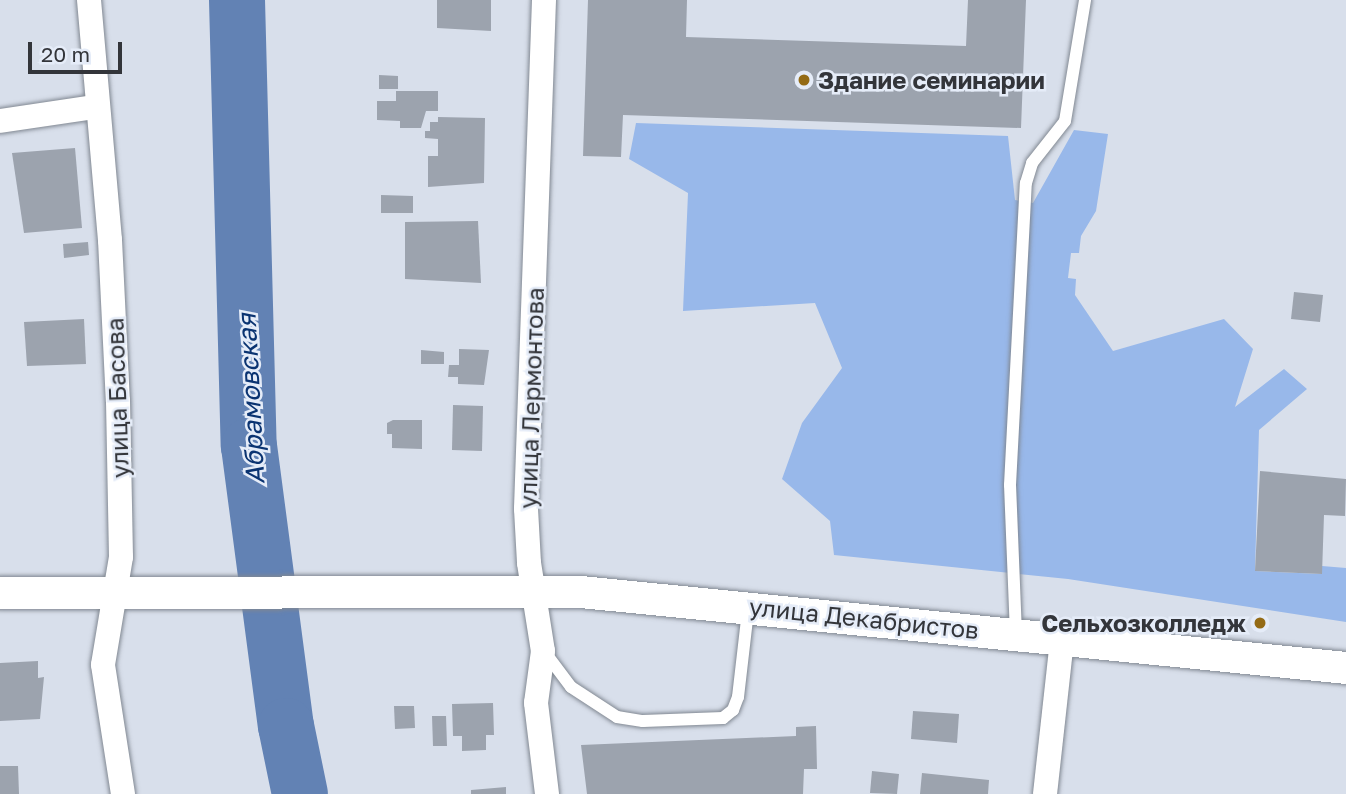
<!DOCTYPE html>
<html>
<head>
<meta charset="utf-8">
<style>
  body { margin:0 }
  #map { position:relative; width:1346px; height:794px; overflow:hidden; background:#d8dfeb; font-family:"Golos Text",sans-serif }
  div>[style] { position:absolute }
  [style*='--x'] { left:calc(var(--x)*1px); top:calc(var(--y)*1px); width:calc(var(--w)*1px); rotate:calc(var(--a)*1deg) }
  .green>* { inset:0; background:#98b8ea }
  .river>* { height:56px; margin:-28px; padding:0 28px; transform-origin:28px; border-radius:28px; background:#6282b4 }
  .building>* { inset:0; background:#9ca3ae }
  .roads { filter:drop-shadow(0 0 2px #818892) drop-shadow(0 0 2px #818892) }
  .service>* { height:12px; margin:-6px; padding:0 6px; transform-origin:6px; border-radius:6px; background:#fff }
  .minor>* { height:24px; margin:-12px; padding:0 12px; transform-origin:12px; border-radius:12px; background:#fff }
  .tertiary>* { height:32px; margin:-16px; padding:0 16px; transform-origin:16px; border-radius:16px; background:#fff }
  .dots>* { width:19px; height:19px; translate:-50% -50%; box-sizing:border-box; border:4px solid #e5ecf8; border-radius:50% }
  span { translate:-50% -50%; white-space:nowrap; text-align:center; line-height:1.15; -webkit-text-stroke:5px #e5ecf8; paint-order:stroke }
  .poi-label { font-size:24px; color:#33353a; font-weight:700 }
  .left { translate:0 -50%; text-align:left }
  .right { translate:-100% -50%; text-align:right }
  .street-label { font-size:24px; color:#33353a }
  .water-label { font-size:26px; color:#0a3371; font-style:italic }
  .scale { position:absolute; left:28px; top:42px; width:94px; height:32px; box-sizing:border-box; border:4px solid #33353a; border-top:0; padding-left:9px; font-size:21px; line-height:24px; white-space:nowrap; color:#33353a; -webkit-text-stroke:5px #e5ecf8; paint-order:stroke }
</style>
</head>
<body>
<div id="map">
  <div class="green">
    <i style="clip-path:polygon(636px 123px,1008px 136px,1015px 200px,1033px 203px,1074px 130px,1108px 134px,1096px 211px,1081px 236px,1079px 253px,1071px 253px,1068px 278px,1076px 279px,1075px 295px,1113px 351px,1224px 319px,1253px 349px,1235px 407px,1284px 369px,1307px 389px,1259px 430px,1255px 571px,1321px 574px,1322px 566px,1346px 568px,1346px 622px,1068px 579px,834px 555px,830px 521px,782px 479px,802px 423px,842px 368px,815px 303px,683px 311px,688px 193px,629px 159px)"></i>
  </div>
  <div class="river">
    <i style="--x:237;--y:0;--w:446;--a:88.5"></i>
    <i style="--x:249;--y:446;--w:282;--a:82.5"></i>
    <i style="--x:286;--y:726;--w:69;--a:78.4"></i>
  </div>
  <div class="building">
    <i style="clip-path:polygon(437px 0,491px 0,491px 31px,437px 28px)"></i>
    <i style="clip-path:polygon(588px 0,687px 0,686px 37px,966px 46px,968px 0,1026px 0,1021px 128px,623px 115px,621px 157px,583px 156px)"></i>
    <i style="clip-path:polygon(379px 75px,398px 76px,398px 89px,379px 89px)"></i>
    <i style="clip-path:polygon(396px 91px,438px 91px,438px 111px,426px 111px,421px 128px,400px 128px,400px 121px,377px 120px,377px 101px,396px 101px)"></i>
    <i style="clip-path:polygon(438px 117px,485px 118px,484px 183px,428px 187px,428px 156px,438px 156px,438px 139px,425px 138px,425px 131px,430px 131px,430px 122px,438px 122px)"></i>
    <i style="clip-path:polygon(75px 148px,82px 228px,24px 233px,12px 153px)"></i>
    <i style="clip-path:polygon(381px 195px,413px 196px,413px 213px,381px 213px)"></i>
    <i style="clip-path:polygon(478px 221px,481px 283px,405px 279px,405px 222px)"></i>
    <i style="clip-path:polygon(88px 242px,89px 255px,64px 258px,63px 244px)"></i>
    <i style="clip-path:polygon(1294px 292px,1323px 295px,1320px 322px,1291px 319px)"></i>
    <i style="clip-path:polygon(84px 319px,86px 364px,27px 366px,24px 322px)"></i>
    <i style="clip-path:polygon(459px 349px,489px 350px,484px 385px,458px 384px,458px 377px,448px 377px,449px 365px,459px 365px)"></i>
    <i style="clip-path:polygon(421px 350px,444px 352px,444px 364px,421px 364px)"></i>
    <i style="clip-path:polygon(453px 405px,483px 406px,482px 451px,452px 450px)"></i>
    <i style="clip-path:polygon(393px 420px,422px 420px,422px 449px,392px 448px,392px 434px,387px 434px,387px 423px)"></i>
    <i style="clip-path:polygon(1260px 471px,1346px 479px,1345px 516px,1324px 515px,1322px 574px,1255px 571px)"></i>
    <i style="clip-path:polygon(38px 661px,38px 678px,44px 677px,40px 719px,0 721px,0 663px)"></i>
    <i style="clip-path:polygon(493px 703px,494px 735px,486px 735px,486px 750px,462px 751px,462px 736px,453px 736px,452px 704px)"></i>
    <i style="clip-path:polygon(394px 706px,414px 706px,415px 728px,395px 729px)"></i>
    <i style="clip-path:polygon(913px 711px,959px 714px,957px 743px,911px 739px)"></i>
    <i style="clip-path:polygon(432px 716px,446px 716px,447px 746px,433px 746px)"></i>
    <i style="clip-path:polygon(816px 726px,817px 769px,804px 769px,803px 794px,587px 794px,581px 745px,796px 736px,796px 727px)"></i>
    <i style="clip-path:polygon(0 766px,18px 766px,19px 794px,0 794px)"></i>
    <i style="clip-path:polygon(872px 771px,899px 774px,897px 794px,870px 793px)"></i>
    <i style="clip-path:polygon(922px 773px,989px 780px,988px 794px,920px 794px)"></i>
    <i style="clip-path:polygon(506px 787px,506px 794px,471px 794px,471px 790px)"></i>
  </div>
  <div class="roads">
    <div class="service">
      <i style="--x:1016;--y:634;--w:149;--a:-92.3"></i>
      <i style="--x:1010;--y:485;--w:302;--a:-87"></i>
      <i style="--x:1026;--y:183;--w:21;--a:-73"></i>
      <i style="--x:1032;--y:163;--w:53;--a:-51.8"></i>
      <i style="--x:1065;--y:121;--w:123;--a:-80.6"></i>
      <i style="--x:544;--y:651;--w:45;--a:53.1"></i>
      <i style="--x:571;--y:687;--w:55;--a:33.1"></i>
      <i style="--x:617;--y:717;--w:26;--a:9"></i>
      <i style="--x:643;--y:721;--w:80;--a:-2.1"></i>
      <i style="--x:723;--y:718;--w:13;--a:-39"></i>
      <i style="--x:733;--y:710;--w:14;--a:-69"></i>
      <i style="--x:738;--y:697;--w:88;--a:-83.4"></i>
    </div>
    <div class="minor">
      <i style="--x:89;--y:0;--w:241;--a:85"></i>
      <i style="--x:110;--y:240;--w:161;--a:87.2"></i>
      <i style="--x:118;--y:401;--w:156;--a:88.9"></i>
      <i style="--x:121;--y:557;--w:109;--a:99.5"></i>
      <i style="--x:103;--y:665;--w:131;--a:81.2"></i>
      <i style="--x:544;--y:0;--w:509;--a:92.03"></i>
      <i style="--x:526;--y:509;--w:54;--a:86.8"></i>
      <i style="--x:529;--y:563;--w:89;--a:81"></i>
      <i style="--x:543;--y:651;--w:52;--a:97.7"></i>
      <i style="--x:536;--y:703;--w:92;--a:83.1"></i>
      <i style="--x:0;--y:121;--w:96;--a:-8.4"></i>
      <i style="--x:1045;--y:794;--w:156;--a:-83.7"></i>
    </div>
    <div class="tertiary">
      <i style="--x:0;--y:593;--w:581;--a:-0.1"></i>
      <i style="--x:581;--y:592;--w:769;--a:5.67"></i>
    </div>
  </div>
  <div class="dots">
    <i style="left:804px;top:80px;background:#946b16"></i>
    <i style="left:1260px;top:623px;background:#946b16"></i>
  </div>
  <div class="poi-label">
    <span class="left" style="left:818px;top:80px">Здание семинарии</span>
    <span class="right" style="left:1246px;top:623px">Сельхозколледж</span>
  </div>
  <div class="street-label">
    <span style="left:117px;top:398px;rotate:-92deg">улица Басова</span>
    <span style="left:531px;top:398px;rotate:-88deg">улица Лермонтова</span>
    <span style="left:864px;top:618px;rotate:6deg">улица Декабристов</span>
  </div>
  <div class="water-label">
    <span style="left:251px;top:399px;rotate:-93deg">Абрамовская</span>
  </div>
  <div class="scale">20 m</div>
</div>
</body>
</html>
